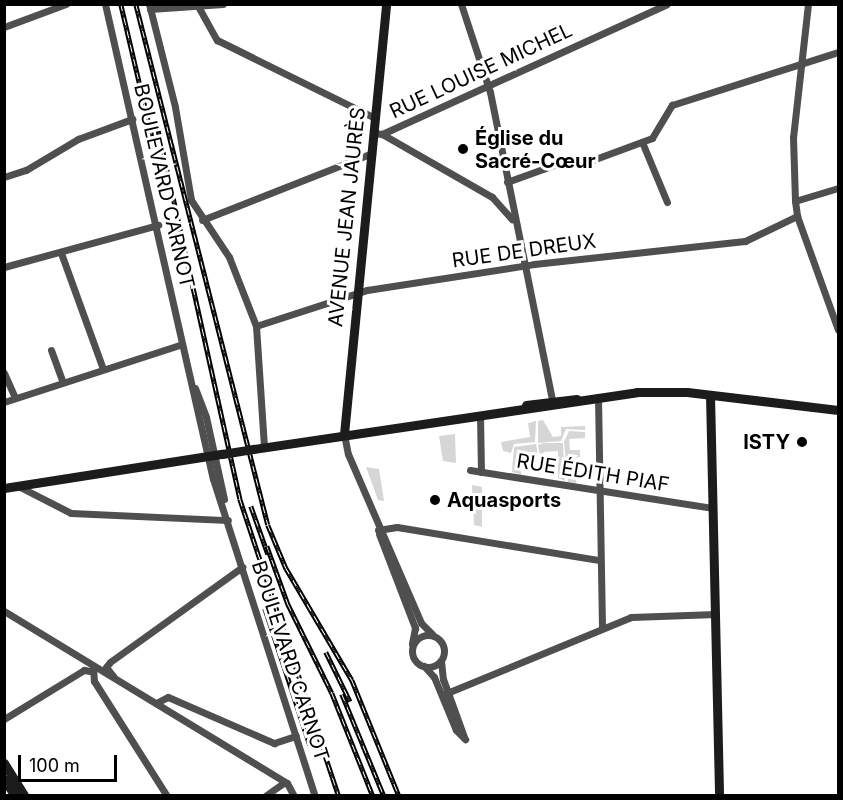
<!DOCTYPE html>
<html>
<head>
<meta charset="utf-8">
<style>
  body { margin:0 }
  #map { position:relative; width:843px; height:800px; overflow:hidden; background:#fff; font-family:Inter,sans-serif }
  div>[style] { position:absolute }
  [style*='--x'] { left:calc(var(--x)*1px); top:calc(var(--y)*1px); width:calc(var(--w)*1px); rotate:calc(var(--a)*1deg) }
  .green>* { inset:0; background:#d6d6d6 }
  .street>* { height:7px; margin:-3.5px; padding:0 3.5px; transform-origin:3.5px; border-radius:3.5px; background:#4f4f4f }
  .street>.ring { margin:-3.5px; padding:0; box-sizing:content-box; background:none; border:7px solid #4f4f4f; border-radius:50% }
  .secondary>* { height:9px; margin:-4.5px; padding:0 4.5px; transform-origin:4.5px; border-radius:4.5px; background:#1c1c1c }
  .rail>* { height:4.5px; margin-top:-2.25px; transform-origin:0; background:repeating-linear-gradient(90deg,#fff 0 7px,#000 0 14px); box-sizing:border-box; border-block:2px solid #000 }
  .secondary-bridge>* { height:9px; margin:-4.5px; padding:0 4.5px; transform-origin:4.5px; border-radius:4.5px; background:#1c1c1c }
  .dots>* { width:16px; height:16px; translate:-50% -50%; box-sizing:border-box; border:3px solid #fff; border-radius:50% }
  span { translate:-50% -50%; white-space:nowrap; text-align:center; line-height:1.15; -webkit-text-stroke:6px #fff; paint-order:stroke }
  .street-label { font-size:20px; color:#000 }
  .poi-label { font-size:20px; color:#000; font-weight:700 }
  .left { translate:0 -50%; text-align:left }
  .right { translate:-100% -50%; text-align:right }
  .frame { position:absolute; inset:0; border:6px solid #000; pointer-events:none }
  .scale { position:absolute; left:18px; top:755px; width:99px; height:27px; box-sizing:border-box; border:3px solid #000; border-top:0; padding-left:8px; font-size:18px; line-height:21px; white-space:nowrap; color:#000; -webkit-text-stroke:4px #fff; paint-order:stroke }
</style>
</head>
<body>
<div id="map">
  <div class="green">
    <i style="clip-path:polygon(543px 420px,553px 437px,561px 436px,561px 427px,585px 426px,585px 430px,566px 429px,561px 441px,538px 443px,538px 421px)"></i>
    <i style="clip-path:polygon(536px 421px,535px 442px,514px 444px,511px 453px,503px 451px,501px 442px,530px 437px,528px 423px)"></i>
    <i style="clip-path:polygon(569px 431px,585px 432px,585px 438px,569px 439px,570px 450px,580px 450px,580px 457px,575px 458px,576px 483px,568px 482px,564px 442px)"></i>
    <i style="clip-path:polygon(455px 434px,456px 463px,443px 461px,439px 436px)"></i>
    <i style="clip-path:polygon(544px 443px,563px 443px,565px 481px,558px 478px,558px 451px,544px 452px,540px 457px,538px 445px)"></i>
    <i style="clip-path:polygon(536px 444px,538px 457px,534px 452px,521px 452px,521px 475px,512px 472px,514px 447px)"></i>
    <i style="clip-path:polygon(366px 467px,379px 469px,384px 501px,378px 500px)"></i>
    <i style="clip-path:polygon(472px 485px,482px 487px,482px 527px,474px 525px)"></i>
  </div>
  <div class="street">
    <i style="--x:105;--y:4;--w:487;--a:77.2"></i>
    <i style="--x:213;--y:479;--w:333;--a:72.2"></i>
    <i style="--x:149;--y:4;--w:106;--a:75.8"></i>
    <i style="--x:175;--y:107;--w:94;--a:80.2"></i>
    <i style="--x:191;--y:200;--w:69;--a:56.3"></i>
    <i style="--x:229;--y:257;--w:74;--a:68.6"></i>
    <i style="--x:256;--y:326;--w:122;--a:86.2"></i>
    <i style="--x:461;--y:4;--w:93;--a:71.8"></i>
    <i style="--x:490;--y:92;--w:319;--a:78.6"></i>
    <i style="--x:808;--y:4;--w:134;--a:96.4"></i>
    <i style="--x:793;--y:137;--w:64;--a:88.2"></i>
    <i style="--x:795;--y:201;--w:15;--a:82"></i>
    <i style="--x:797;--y:216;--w:121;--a:70.2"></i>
    <i style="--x:199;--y:8;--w:37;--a:61"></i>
    <i style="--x:217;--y:40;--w:176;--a:26.3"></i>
    <i style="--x:150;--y:9;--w:73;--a:-3.9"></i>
    <i style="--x:4;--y:27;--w:66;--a:-20.4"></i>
    <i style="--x:374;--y:133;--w:8;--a:7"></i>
    <i style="--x:382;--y:134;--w:313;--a:-24.5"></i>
    <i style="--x:382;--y:134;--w:127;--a:29.8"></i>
    <i style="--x:492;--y:197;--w:30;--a:48"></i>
    <i style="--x:642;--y:142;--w:65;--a:67.4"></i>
    <i style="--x:4;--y:177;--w:23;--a:-18"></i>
    <i style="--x:26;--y:170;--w:61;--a:-30.8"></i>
    <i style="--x:78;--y:139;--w:58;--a:-20.3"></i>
    <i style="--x:507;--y:182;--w:50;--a:-19.9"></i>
    <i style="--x:554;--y:165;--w:25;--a:0"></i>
    <i style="--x:579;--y:165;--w:78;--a:-20.3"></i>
    <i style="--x:652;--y:138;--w:39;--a:-59"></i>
    <i style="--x:672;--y:105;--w:174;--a:-17.7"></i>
    <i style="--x:795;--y:201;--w:45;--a:-16.8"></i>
    <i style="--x:202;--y:220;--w:183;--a:-21.5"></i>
    <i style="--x:61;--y:253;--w:123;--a:70.1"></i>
    <i style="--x:4;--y:267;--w:160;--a:-15.3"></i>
    <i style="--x:256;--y:326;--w:117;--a:-18"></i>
    <i style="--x:367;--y:290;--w:169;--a:-8.8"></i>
    <i style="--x:534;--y:264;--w:212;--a:-6.2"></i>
    <i style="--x:745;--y:241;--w:58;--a:-25.7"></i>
    <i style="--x:51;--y:350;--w:33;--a:70"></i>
    <i style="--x:4;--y:373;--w:27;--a:66"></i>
    <i style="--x:195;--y:388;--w:31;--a:69"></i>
    <i style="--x:206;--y:417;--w:84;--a:77.6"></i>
    <i style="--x:598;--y:397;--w:231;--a:89"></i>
    <i style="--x:4;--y:402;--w:187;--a:-18"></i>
    <i style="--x:480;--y:415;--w:57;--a:89"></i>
    <i style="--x:344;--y:434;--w:20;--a:79"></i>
    <i style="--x:348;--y:454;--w:184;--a:66.6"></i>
    <i style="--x:421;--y:623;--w:16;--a:45"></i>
    <i style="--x:470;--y:470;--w:245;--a:8.9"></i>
    <i style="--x:18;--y:486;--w:59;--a:27"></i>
    <i style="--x:71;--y:513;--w:157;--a:2.6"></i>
    <i style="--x:378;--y:530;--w:19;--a:-9"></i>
    <i style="--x:397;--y:527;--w:205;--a:9.3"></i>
    <i style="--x:379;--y:534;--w:101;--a:69"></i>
    <i style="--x:415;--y:628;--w:16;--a:101"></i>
    <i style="--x:4;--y:611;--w:331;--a:31.3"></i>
    <i style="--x:287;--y:783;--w:15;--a:62"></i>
    <i class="ring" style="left:412px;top:635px;width:25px;height:25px"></i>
    <i style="--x:441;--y:661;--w:18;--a:84"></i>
    <i style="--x:443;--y:679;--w:62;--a:70.1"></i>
    <i style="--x:424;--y:666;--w:15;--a:48"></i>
    <i style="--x:434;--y:677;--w:57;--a:67.5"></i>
    <i style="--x:456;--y:730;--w:13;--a:45"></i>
    <i style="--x:93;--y:667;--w:14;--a:86"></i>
    <i style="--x:94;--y:681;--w:136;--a:57.6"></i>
    <i style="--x:113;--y:676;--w:11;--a:-128"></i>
    <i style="--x:106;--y:667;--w:6;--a:-51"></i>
    <i style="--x:110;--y:662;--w:163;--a:-35.7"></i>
    <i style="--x:442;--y:695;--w:204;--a:-22.4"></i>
    <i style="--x:631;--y:617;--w:85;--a:-2"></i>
    <i style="--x:156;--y:703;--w:13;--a:-27"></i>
    <i style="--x:168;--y:697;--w:116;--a:23.5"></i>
    <i style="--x:274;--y:743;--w:23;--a:-18"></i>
    <i style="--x:4;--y:719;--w:94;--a:-31.5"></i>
    <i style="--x:84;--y:670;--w:6;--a:9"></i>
    <i style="--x:265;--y:796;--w:24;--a:-35"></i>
  </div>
  <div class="secondary">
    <i style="--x:710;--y:395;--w:401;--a:88.7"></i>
    <i style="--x:526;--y:405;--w:51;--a:-6.7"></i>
    <i style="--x:344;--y:434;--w:432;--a:-84.4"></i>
    <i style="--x:253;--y:449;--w:388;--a:-8.4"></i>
    <i style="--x:637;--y:392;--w:50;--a:0"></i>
    <i style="--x:687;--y:392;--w:152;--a:6.8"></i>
    <i style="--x:4;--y:488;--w:221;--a:-8.9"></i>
    <i style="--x:4;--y:763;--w:39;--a:58"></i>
    <i style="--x:4;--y:779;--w:20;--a:57"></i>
  </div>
  <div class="rail">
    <i style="--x:121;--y:4;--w:136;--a:76.8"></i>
    <i style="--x:136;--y:4;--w:537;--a:75.78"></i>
    <i style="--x:268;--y:525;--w:47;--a:67.3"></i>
    <i style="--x:286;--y:568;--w:130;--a:59.5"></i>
    <i style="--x:352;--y:680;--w:125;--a:67.9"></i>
    <i style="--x:157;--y:124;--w:384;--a:77.5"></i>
    <i style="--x:240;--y:499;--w:313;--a:71.6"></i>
    <i style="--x:251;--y:506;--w:51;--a:70.5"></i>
    <i style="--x:267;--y:546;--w:62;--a:70.1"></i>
    <i style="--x:288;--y:604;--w:99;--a:63.7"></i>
    <i style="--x:332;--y:693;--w:111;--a:68.3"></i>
    <i style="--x:265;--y:608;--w:144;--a:71.8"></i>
    <i style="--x:326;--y:652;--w:55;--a:63.9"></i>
    <i style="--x:342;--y:694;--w:110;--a:67.6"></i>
  </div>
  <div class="secondary-bridge">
    <i style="--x:222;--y:454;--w:31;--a:-9"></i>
  </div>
  <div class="dots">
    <i style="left:463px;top:149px;background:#000"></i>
    <i style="left:802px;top:442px;background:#000"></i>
    <i style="left:435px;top:500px;background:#000"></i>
  </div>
  <div class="street-label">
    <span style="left:481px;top:71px;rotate:-25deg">RUE LOUISE MICHEL</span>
    <span style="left:164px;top:186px;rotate:77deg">BOULEVARD CARNOT</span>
    <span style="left:347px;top:217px;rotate:-84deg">AVENUE JEAN JAURÈS</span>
    <span style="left:524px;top:251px;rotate:-8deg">RUE DE DREUX</span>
    <span style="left:593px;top:473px;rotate:9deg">RUE ÉDITH PIAF</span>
    <span style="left:290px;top:661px;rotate:72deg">BOULEVARD CARNOT</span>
  </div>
  <div class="poi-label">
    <span class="left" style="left:475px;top:150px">Église du<br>Sacré-Cœur</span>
    <span class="right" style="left:790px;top:442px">ISTY</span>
    <span class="left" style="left:447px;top:500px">Aquasports</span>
  </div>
  <div class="frame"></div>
  <div class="scale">100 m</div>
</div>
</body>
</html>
